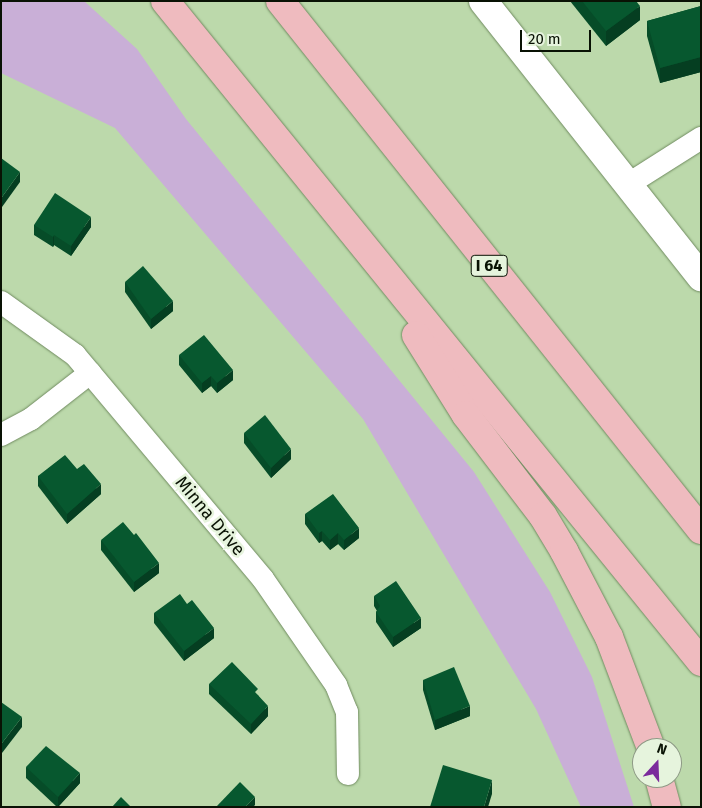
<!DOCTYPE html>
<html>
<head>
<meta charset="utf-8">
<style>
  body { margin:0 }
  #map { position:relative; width:702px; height:808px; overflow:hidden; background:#bcd9ab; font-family:"Fira Sans",sans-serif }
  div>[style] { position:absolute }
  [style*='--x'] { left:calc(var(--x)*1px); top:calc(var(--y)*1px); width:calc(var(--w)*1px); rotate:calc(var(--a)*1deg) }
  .green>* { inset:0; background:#c9afd7 }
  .roads { filter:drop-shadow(0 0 1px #708b60) drop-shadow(0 0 1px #708b60) }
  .minor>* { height:22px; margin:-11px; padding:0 11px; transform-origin:11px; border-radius:11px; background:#fff }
  .tertiary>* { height:28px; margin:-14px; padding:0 14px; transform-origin:14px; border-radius:14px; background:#fff }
  .motorway>* { height:28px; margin:-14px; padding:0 14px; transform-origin:14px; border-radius:14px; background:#efbbbf }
  .wall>* { inset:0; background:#064c28 }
  .shaded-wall>* { inset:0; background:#053e21 }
  .building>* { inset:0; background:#07582f }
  span { translate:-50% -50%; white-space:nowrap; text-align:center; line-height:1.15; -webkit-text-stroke:5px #e6f4dd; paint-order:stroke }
  .shield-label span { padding:1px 4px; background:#e6f4dd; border:1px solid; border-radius:4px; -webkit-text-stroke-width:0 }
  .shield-label { font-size:16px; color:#091204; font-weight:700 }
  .street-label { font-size:18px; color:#091204 }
  .frame { position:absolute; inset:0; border:2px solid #091204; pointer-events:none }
  .north { position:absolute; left:632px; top:738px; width:50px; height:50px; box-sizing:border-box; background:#e6f4dd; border:1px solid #8e9a86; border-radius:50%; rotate:20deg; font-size:14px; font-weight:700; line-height:20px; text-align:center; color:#091204 }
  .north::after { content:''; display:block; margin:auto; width:18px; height:22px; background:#7b2b9c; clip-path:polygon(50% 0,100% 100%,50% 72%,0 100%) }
  .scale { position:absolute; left:520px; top:30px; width:71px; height:22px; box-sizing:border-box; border:2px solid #091204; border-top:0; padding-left:6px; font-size:15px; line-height:18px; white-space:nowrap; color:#091204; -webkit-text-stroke:4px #e6f4dd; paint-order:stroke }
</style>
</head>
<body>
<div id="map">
  <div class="green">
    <i style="clip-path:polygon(1px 1px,84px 1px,137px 49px,186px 119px,474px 472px,550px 592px,592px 677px,634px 807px,581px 807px,536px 709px,363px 419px,115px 128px,1px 73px)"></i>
  </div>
  <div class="roads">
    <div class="minor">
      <i style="--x:627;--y:185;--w:88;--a:-32.4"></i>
      <i style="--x:1;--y:302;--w:91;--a:35.6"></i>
      <i style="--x:75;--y:355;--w:292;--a:50"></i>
      <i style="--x:263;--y:579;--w:129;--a:55.4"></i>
      <i style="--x:336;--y:685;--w:29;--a:68"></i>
      <i style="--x:347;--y:712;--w:62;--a:89.1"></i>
      <i style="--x:1;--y:435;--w:34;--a:-28"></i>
      <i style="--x:31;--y:419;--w:75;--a:-37.9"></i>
    </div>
    <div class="tertiary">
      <i style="--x:483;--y:1;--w:352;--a:51.7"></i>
    </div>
    <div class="motorway">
      <i style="--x:165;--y:1;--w:851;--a:50.96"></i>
      <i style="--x:280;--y:1;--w:676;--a:51.49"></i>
      <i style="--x:416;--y:335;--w:94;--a:58"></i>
      <i style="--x:466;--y:415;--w:127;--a:52.7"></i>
      <i style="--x:543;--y:516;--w:41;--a:59"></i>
      <i style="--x:564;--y:551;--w:97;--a:62.4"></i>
      <i style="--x:609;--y:637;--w:119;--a:69.3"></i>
      <i style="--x:659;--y:778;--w:30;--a:75"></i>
    </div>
  </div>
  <div class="wall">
    <i style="clip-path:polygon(570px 1px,636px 1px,640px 20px,606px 46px)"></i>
    <i style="clip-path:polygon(701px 6px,701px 72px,660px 83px,647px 36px,647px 21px)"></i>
    <i style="clip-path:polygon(34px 225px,91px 227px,71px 256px,54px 245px,53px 247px,34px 235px)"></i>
    <i style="clip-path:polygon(125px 282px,173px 311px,151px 329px,125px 292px)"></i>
    <i style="clip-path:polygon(179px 355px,233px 380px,217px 393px,211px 386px,202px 393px,179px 365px)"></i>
    <i style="clip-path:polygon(244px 433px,291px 459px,271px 478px,244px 443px)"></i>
    <i style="clip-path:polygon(77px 469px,101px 494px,67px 524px,38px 486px,38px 476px)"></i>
    <i style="clip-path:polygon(305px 514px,359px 538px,344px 550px,338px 544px,330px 550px,322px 541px,319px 543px,305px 524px)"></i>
    <i style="clip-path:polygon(101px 540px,159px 573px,134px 592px,101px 550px)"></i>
    <i style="clip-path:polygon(374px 596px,421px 628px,393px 647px,376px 622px,376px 612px,377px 611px,374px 606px)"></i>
    <i style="clip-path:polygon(154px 613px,214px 638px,184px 661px,154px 623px)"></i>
    <i style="clip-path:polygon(423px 680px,470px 716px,435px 730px,423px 690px)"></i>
    <i style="clip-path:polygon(209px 684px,258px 695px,268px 716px,251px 734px,209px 694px)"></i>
    <i style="clip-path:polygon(26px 767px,80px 783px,58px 807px,57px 807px,26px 778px)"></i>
  </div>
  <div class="shaded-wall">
    <i style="clip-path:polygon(640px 6px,640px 20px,606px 46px,606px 31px)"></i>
    <i style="clip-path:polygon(701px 57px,701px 72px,660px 83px,660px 68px)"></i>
    <i style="clip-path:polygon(20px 172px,20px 182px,2px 207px,2px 197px)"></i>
    <i style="clip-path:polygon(91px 217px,91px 227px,71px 256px,71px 246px)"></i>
    <i style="clip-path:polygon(54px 235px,54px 245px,53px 247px,53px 237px)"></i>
    <i style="clip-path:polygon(173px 301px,173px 311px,151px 329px,151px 319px)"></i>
    <i style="clip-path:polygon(233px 370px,233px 380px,217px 393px,217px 383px)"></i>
    <i style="clip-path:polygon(211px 376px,211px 386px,202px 393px,202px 383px)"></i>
    <i style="clip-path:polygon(291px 449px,291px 459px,271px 478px,271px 468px)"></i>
    <i style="clip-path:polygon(101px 484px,101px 494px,67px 524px,67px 514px)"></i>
    <i style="clip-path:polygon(359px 528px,359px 538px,344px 550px,344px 540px)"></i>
    <i style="clip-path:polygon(322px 531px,322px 541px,319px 543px,319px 533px)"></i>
    <i style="clip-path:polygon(338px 533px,338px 544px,330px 550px,330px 540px)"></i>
    <i style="clip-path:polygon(159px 563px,159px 573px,134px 592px,134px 582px)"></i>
    <i style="clip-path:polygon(421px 618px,421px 628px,393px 647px,393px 637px)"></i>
    <i style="clip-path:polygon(214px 628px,214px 638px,184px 661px,184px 651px)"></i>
    <i style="clip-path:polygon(268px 706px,268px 716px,251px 734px,251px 724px)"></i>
    <i style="clip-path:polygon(470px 706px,470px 716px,435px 730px,435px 720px)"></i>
    <i style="clip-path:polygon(22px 717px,22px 727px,2px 753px,2px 743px)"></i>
    <i style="clip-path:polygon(80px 773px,80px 783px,58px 807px,58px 797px)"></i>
    <i style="clip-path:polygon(492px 780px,492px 794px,488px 807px,484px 807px)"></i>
    <i style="clip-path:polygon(255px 797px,255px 805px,253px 807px,245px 807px)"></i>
  </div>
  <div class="building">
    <i style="clip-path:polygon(582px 1px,636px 1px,640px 6px,606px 31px)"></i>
    <i style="clip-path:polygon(701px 6px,701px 57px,660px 68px,647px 21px)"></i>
    <i style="clip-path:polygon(1px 158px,20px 172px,2px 197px,1px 197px)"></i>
    <i style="clip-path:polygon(55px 193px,91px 217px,71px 246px,54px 235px,53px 237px,34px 225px)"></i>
    <i style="clip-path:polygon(143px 266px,173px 301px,151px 319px,125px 282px)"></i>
    <i style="clip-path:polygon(204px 335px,233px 370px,217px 383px,211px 376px,202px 383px,179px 355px)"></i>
    <i style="clip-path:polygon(265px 415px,291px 449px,271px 468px,244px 433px)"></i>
    <i style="clip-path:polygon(65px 455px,77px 469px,84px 464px,101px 484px,67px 514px,38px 476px)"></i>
    <i style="clip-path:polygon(333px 494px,359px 528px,344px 540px,338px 533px,330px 540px,322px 531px,319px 533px,305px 514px)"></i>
    <i style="clip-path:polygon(123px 522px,134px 535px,136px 533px,159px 563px,134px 582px,101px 540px)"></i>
    <i style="clip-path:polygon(396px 581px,421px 618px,393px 637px,376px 612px,380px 606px,374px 596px)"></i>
    <i style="clip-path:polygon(180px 594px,187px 604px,192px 600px,214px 628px,184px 651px,154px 613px)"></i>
    <i style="clip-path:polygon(232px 662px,258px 689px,255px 692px,268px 706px,251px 724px,209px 684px)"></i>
    <i style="clip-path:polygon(454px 667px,470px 706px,435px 720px,423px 680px)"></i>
    <i style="clip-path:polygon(1px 702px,22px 717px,2px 743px,1px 743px)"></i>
    <i style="clip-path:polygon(46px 746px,80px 773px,58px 797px,26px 767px)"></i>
    <i style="clip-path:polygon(443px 765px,492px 780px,484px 807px,430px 807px)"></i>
    <i style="clip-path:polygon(240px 782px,255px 797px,245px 807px,216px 807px)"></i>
    <i style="clip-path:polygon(121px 797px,131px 807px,112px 807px)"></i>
  </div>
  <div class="shield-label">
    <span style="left:489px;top:266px">I 64</span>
  </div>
  <div class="street-label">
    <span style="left:210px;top:516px;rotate:50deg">Minna Drive</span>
  </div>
  <div class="frame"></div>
  <div class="north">N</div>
  <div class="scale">20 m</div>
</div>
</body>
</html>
